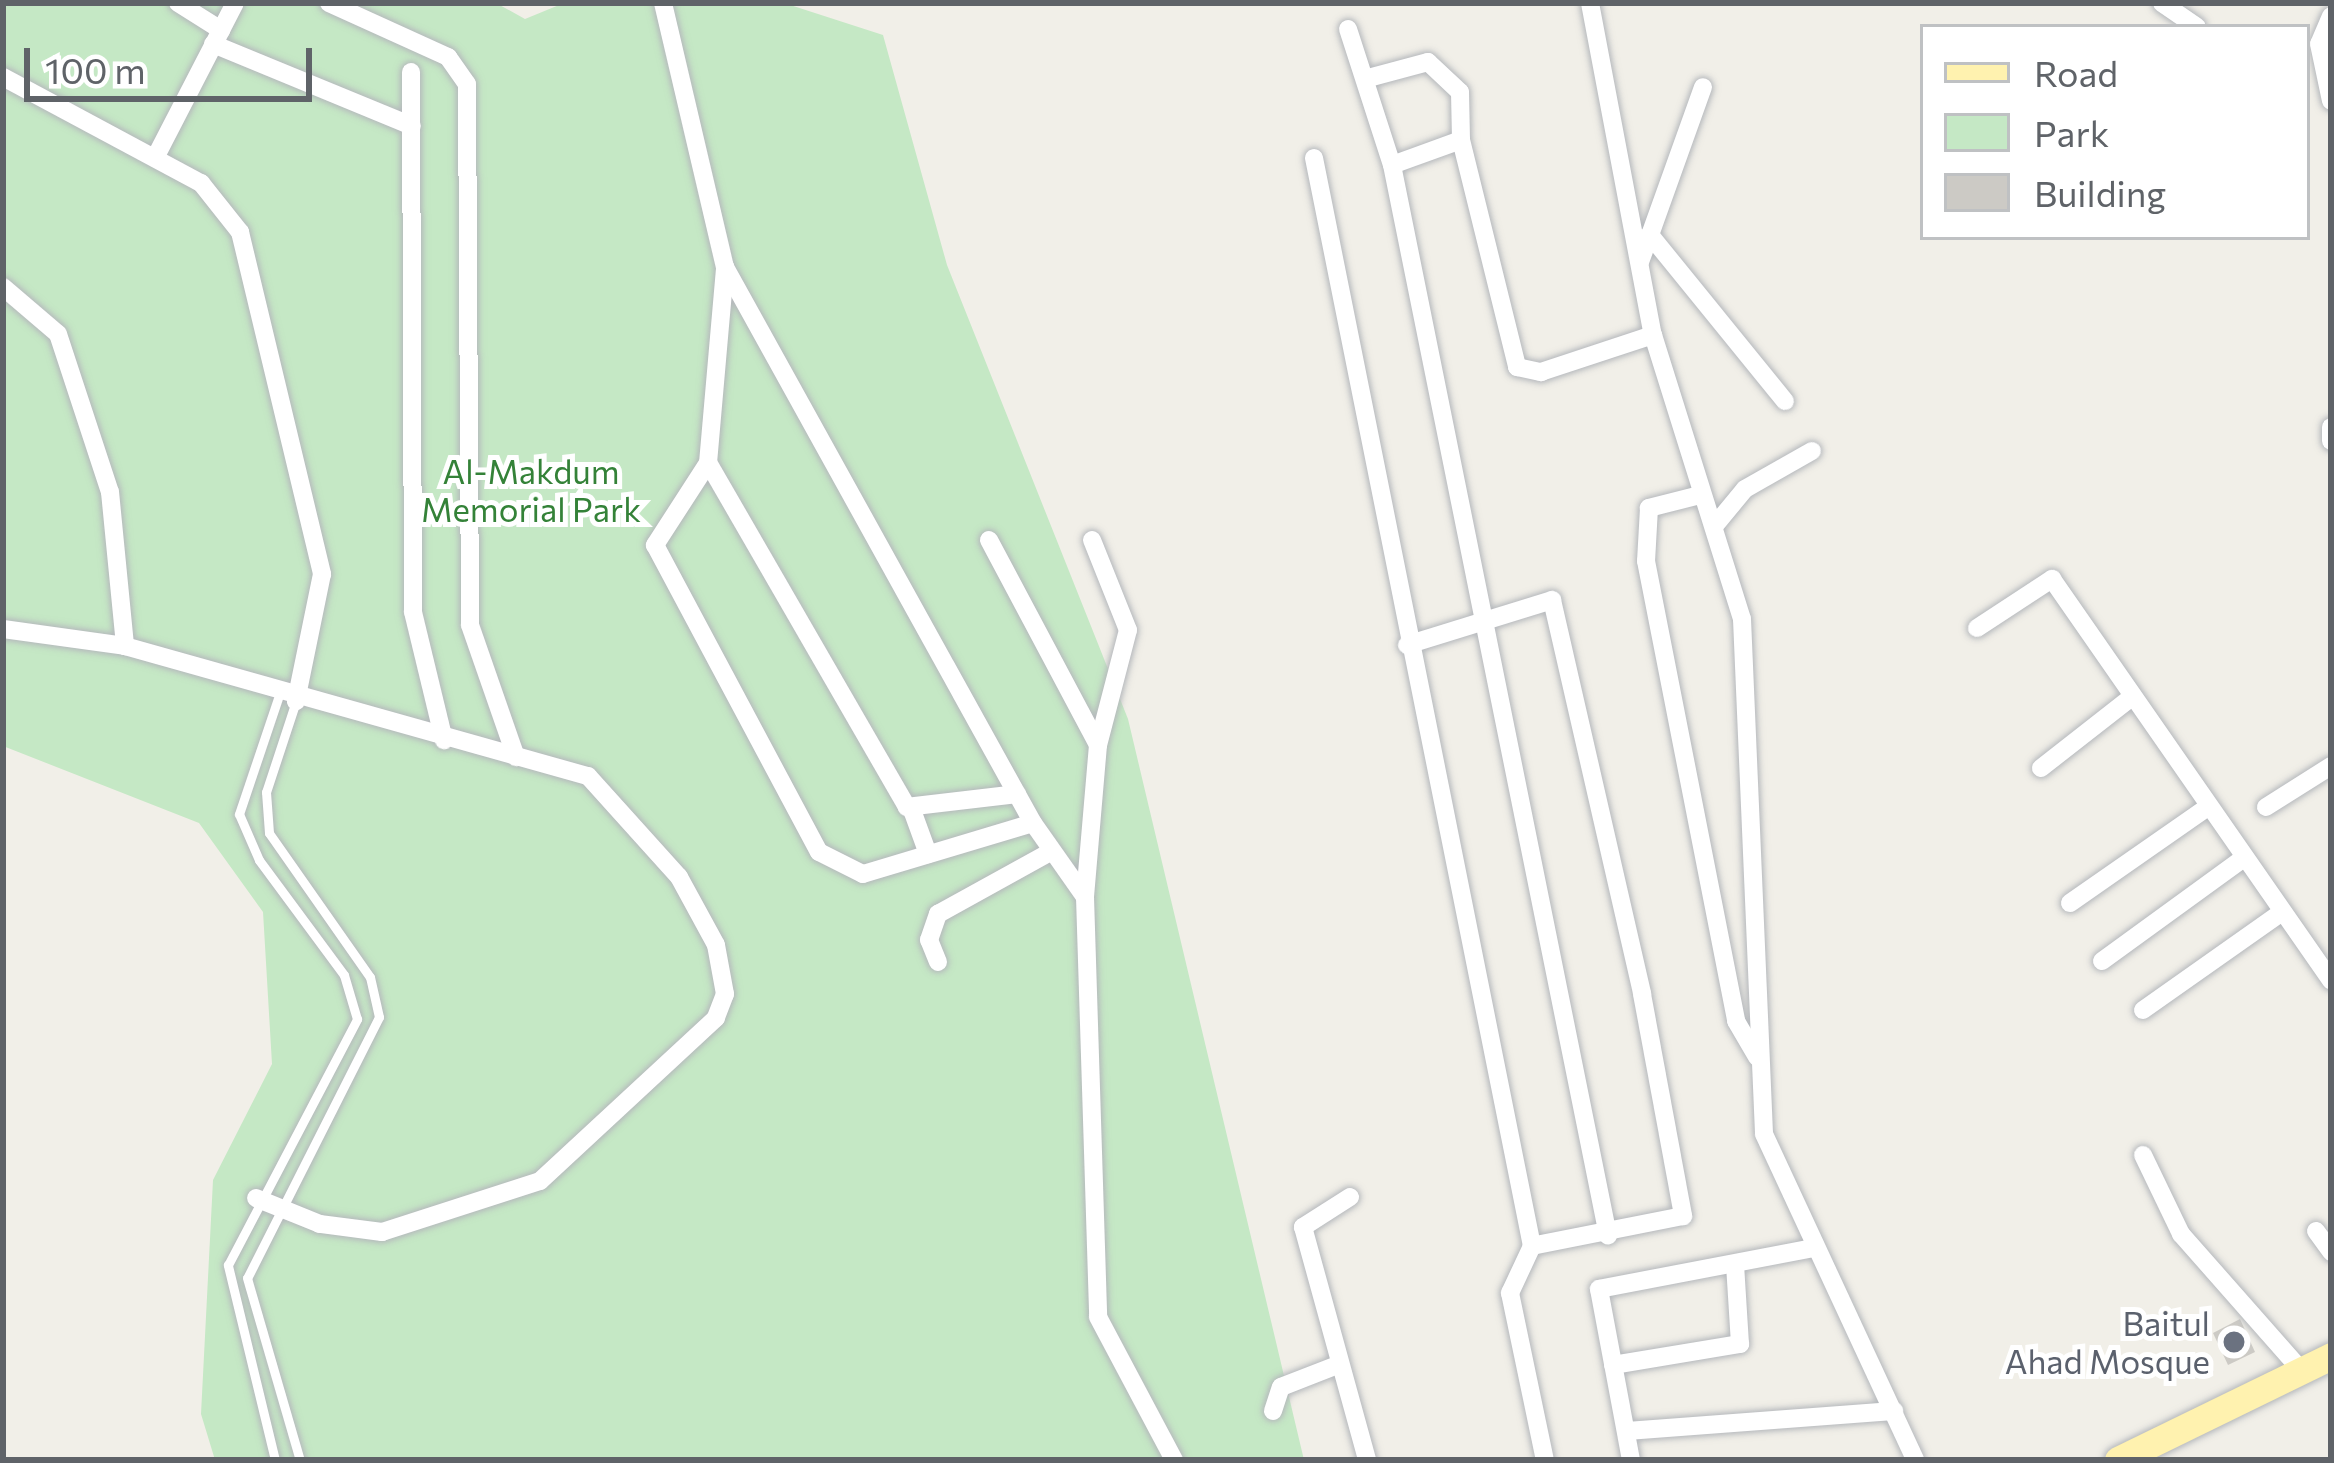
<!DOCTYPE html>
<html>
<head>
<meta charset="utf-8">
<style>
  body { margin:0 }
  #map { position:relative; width:2334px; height:1463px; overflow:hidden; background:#f1efe8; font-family:Commissioner,sans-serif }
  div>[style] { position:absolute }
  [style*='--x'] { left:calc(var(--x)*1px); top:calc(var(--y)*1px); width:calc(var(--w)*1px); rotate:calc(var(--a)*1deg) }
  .green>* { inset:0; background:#c5e8c5 }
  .building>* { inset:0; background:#cccac5 }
  .roads { filter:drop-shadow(0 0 3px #b5b8bc) drop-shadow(0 0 3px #b5b8bc) }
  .service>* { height:9px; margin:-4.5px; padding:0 4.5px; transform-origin:4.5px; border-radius:4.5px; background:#fff }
  .minor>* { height:18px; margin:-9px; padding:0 9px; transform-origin:9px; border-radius:9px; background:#fff }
  .primary>* { height:27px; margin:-13.5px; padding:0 13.5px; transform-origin:13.5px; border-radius:13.5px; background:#fff2af }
  .dots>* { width:33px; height:33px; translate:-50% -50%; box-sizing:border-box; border:6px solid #fff; border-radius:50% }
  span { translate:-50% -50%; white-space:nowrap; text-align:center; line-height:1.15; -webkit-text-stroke:10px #fff; paint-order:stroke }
  .park-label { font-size:33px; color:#348238 }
  .worship-label { font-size:33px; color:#5b616d }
  .right { translate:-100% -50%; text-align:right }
  .frame { position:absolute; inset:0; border:6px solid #5f6368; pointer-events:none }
  .legend { position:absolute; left:1920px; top:24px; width:390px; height:216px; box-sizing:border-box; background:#fff; border:3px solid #bfc1c3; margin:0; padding:15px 21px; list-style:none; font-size:36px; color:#5f6368 }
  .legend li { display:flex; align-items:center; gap:24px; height:60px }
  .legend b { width:60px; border:3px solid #bfc1c3 }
  .scale { position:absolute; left:24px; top:48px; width:288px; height:54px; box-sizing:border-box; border:6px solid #5f6368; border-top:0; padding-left:15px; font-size:36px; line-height:42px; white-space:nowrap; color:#5f6368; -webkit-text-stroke:9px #fff; paint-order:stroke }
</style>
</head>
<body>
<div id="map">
  <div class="green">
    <i style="clip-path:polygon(3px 3px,496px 3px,525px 19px,564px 3px,784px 3px,883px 35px,947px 265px,1128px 719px,1304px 1460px,215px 1460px,201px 1414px,213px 1180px,272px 1064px,263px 912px,199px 823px,3px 746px)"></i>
  </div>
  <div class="building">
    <i style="clip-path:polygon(2240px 1319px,2255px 1352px,2228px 1365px,2213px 1333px)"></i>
  </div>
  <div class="roads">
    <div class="service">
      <i style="--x:296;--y:701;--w:96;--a:108.2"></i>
      <i style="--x:266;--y:792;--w:41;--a:85.8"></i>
      <i style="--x:269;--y:833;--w:176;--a:55"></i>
      <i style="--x:370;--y:977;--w:41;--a:77.3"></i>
      <i style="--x:379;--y:1017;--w:292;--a:116.8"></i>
      <i style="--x:247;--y:1278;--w:190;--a:73.8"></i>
      <i style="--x:275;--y:1460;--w:201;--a:-103.6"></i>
      <i style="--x:228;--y:1265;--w:278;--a:-62.3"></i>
      <i style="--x:357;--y:1019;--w:46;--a:-106.5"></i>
      <i style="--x:344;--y:975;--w:143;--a:-126.5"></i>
      <i style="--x:259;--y:860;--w:50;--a:-113.5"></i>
      <i style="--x:239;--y:814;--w:126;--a:-71.4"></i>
    </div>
    <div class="minor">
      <i style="--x:178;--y:3;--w:51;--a:32.1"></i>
      <i style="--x:329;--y:3;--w:131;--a:24.4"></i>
      <i style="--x:448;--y:57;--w:33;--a:55"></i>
      <i style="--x:467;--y:84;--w:541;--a:89.68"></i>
      <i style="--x:470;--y:625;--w:140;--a:70.8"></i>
      <i style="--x:663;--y:3;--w:271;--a:76.8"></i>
      <i style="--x:725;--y:267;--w:636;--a:61.02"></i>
      <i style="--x:1033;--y:823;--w:90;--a:54.9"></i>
      <i style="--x:1085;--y:897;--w:420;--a:88.2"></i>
      <i style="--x:1098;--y:1317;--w:162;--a:62"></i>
      <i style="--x:1590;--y:3;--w:338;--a:79.3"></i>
      <i style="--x:1653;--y:335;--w:298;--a:72.6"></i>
      <i style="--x:1742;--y:619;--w:515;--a:87.55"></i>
      <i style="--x:1764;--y:1134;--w:359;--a:65.1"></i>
      <i style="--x:2162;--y:3;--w:42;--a:34.4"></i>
      <i style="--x:2331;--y:16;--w:30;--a:113"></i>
      <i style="--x:2319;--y:44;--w:58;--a:78.1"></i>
      <i style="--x:1348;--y:29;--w:143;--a:72.1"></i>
      <i style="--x:1392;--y:165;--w:1092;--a:78.59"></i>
      <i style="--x:213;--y:44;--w:215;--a:22.4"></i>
      <i style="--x:411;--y:72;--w:540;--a:89.79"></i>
      <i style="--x:413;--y:612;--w:132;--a:76.4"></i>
      <i style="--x:3;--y:77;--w:225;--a:28.2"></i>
      <i style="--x:201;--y:183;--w:63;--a:51.5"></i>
      <i style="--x:240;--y:232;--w:352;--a:76.5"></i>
      <i style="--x:322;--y:574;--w:130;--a:101.6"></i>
      <i style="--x:1372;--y:77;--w:58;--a:-15"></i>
      <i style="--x:1428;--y:62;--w:44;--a:43.2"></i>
      <i style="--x:1460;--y:92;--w:48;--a:88.8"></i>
      <i style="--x:1461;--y:140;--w:73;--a:160.1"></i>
      <i style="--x:1461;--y:140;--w:234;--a:76.1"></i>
      <i style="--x:1517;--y:367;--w:25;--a:12"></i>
      <i style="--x:1541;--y:372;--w:118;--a:-18.3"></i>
      <i style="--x:155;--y:158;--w:174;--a:-62.7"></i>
      <i style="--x:1314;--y:158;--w:1110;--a:78.67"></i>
      <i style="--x:1532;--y:1246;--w:52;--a:115.1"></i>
      <i style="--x:1510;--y:1293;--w:171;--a:78.2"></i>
      <i style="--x:1650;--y:235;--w:157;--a:-70.3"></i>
      <i style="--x:1640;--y:262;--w:29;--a:-70"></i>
      <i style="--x:1650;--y:235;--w:214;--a:50.9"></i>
      <i style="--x:3;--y:287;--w:72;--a:40.5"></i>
      <i style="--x:58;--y:334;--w:166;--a:71.8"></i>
      <i style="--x:110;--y:492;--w:155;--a:84.4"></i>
      <i style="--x:2331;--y:427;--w:14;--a:90"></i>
      <i style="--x:708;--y:463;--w:197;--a:-85"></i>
      <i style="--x:1700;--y:495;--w:53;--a:165.7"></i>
      <i style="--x:1649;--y:508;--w:53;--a:93.2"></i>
      <i style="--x:1646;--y:561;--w:469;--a:78.9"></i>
      <i style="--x:1736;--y:1021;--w:42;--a:59.7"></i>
      <i style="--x:1716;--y:524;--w:45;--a:-50.4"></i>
      <i style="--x:1745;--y:489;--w:77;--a:-29.6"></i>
      <i style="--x:989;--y:540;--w:232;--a:62"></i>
      <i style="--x:1098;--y:745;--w:153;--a:94.9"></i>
      <i style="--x:1092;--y:540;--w:97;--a:68.2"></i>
      <i style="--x:1128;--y:630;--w:119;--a:104.6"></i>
      <i style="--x:1977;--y:628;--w:90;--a:-33.2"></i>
      <i style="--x:2052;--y:579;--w:489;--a:55.2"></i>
      <i style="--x:3;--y:629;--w:123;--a:7.9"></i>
      <i style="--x:125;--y:646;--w:481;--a:15.7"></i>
      <i style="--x:588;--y:776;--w:136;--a:48"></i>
      <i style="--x:679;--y:877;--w:77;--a:61.4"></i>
      <i style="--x:716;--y:945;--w:50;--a:79.6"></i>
      <i style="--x:725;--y:994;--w:26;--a:111"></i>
      <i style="--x:716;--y:1018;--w:240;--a:137.2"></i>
      <i style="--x:540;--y:1181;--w:166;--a:162.1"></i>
      <i style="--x:382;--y:1232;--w:63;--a:-172.6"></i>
      <i style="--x:320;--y:1224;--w:69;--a:-157.9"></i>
      <i style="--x:1407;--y:645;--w:152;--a:-17.2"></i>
      <i style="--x:1552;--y:600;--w:404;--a:77.1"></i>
      <i style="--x:1642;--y:994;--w:226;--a:79.5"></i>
      <i style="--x:1683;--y:1216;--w:154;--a:168.8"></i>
      <i style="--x:2041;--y:768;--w:115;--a:-38"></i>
      <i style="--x:1017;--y:794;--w:111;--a:173.3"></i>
      <i style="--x:907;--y:807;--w:397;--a:-120"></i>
      <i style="--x:708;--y:463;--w:98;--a:122.9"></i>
      <i style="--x:655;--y:545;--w:348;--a:61.9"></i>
      <i style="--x:819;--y:852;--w:49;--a:26.6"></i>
      <i style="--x:863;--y:874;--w:177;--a:-16.7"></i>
      <i style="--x:2266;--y:807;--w:77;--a:-32.2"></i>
      <i style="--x:912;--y:810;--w:47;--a:70"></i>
      <i style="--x:2070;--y:903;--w:166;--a:-34.9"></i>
      <i style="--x:2102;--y:961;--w:172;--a:-36"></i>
      <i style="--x:938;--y:962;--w:24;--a:-112"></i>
      <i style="--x:929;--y:940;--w:28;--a:-71"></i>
      <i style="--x:938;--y:914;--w:130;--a:-28.9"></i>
      <i style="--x:2143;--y:1010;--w:166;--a:-35.2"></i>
      <i style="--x:2143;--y:1155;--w:88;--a:64.3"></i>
      <i style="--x:2181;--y:1234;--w:181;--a:48.6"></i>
      <i style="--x:1350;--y:1197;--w:56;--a:147.4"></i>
      <i style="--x:1303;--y:1227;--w:242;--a:74.6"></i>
      <i style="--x:2316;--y:1231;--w:26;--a:54"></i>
      <i style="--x:1613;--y:1365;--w:129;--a:-9.4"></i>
      <i style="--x:1740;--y:1344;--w:79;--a:-93.6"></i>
      <i style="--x:1273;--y:1411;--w:25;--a:-72"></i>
      <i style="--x:1281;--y:1387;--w:63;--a:-21.3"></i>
      <i style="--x:1626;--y:1431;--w:269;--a:-4.3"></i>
      <i style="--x:1631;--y:1460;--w:174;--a:-100.6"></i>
      <i style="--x:1599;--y:1289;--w:218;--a:-10.8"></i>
    </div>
    <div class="primary">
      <i style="--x:2118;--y:1460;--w:237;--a:-26"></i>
    </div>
  </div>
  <div class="dots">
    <i style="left:2234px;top:1342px;background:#6b7280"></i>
  </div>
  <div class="park-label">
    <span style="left:531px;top:490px">Al-Makdum<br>Memorial Park</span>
  </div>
  <div class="worship-label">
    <span class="right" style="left:2210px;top:1342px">Baitul<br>Ahad Mosque</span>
  </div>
  <div class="frame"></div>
  <ul class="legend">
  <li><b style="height:15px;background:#fff2af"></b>Road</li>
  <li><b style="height:33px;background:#c5e8c5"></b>Park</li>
  <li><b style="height:33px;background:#cccac5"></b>Building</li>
  </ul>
  <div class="scale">100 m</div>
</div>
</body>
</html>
